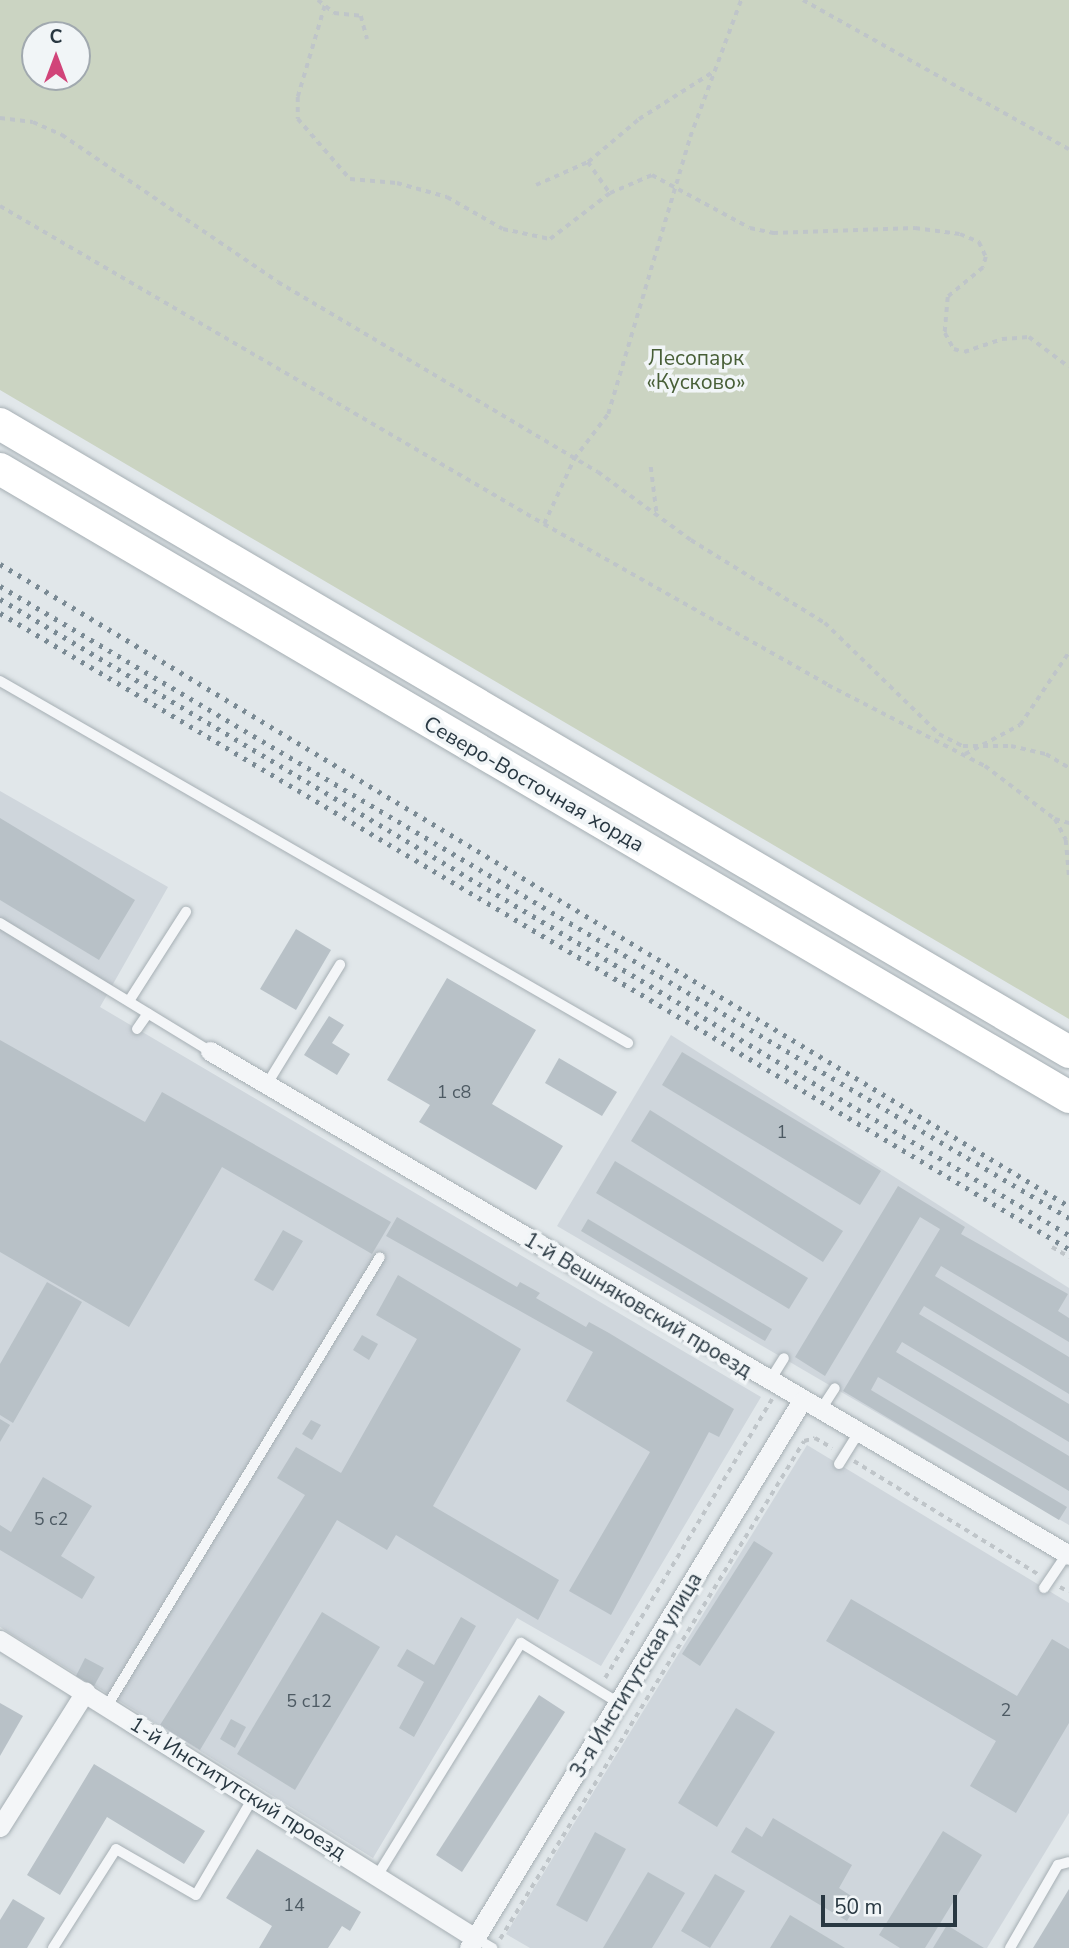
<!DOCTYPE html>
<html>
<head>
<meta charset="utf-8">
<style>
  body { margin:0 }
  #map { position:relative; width:1069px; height:1948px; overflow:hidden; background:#e1e7ea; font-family:"Nunito Sans",sans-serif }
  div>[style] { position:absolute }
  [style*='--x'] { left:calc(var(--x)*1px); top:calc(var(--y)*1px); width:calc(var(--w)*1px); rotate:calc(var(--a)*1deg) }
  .built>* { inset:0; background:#cfd6dc }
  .green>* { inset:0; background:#cbd4c2 }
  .building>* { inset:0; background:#b8c1c7 }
  .path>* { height:3.5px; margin-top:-1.75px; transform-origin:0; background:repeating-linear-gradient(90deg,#bfc5c9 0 5px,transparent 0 10px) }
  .roads { filter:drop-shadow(0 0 2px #a6afb4) drop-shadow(0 0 2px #a6afb4) }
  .service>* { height:10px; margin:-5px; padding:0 5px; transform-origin:5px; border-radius:5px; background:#f4f6f8 }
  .minor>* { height:19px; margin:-9.5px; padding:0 9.5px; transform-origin:9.5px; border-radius:9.5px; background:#f4f6f8 }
  .primary>* { height:32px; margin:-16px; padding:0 16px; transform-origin:16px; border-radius:16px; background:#fff }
  .rail>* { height:5px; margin-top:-2.5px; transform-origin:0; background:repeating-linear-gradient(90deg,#7a8a94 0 3.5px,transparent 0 10.5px) }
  span { translate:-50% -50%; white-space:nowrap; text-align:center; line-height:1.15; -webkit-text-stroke:7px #f1f5f7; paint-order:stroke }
  .number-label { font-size:18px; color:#4d5a63 }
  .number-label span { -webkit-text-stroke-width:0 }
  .park-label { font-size:21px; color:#475e36 }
  .street-label { font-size:21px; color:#293842 }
  .north { position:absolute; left:21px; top:21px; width:70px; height:70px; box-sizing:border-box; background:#f1f5f7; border:2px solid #a1a9af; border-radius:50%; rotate:0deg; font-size:19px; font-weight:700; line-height:28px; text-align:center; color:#293842 }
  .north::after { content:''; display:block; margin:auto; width:24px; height:32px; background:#d14479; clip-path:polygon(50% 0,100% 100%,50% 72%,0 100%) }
  .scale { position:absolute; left:821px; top:1895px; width:136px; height:32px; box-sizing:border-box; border:4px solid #293842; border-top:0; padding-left:9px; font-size:21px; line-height:24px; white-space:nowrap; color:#293842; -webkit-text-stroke:5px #f1f5f7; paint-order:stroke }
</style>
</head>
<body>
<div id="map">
  <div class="built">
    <i style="clip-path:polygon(0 791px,168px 887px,100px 1007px,761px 1397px,601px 1666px,517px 1618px,373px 1858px,0 1627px)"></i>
    <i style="clip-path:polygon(671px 1035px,1069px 1288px,1069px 1525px,557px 1226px)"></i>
    <i style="clip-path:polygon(807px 1445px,1069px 1603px,1069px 1813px,987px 1948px,530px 1948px,506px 1934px)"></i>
  </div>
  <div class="green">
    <i style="clip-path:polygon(evenodd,0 0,1069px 0,1069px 1019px,0 390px,0 0,35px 35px,77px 35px,77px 77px,35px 77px,35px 35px)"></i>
  </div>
  <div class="building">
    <i style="clip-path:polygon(0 818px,135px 900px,99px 960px,0 900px)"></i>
    <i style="clip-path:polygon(296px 929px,331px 950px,296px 1010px,260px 989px)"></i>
    <i style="clip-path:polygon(447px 978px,536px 1030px,492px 1104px,563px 1146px,536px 1190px,419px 1122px,430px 1105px,387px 1080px)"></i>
    <i style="clip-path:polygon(329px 1016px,344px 1025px,332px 1043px,350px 1054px,337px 1075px,304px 1055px)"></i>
    <i style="clip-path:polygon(0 1040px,145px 1122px,162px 1092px,391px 1222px,372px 1254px,222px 1167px,129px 1327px,0 1252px)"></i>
    <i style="clip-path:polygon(682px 1052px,881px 1171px,860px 1205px,662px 1085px)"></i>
    <i style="clip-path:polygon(559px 1058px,617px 1092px,602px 1116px,545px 1083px)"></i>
    <i style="clip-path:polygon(650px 1110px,843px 1231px,823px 1262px,631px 1141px)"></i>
    <i style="clip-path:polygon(615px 1161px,808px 1278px,789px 1309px,596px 1193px)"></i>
    <i style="clip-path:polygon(898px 1186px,965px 1227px,961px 1234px,1068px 1294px,1058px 1311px,1069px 1318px,1069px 1342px,941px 1266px,935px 1276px,1069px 1357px,1069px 1394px,924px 1306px,919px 1314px,1069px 1404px,1069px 1442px,902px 1342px,896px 1352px,1069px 1456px,1069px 1491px,878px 1377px,871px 1390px,1067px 1507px,1059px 1520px,843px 1391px,940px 1229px,920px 1217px,825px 1376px,795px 1357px)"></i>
    <i style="clip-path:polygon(397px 1217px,517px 1287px,520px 1282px,540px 1293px,536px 1298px,586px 1327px,589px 1322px,609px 1333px,734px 1409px,719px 1437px,709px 1432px,611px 1615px,569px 1591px,650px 1452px,566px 1401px,593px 1352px,386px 1236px)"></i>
    <i style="clip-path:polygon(588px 1219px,772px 1329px,765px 1341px,581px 1231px)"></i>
    <i style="clip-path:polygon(283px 1230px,303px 1241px,273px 1291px,254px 1280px)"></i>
    <i style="clip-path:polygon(398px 1275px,521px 1349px,433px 1506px,559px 1580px,538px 1620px,396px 1535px,387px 1550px,337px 1520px,200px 1750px,160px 1725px,305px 1495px,277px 1478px,296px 1447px,341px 1473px,417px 1339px,376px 1315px)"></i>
    <i style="clip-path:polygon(47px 1282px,82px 1302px,13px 1423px,0 1415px,0 1364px)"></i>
    <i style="clip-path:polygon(362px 1335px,378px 1344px,369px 1360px,353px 1350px)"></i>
    <i style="clip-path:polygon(0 1419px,10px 1425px,0 1442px)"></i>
    <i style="clip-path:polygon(311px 1420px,321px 1425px,312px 1440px,302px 1434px)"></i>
    <i style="clip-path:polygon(43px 1477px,92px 1506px,61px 1556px,95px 1577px,82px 1599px,0 1550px,0 1525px,11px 1532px)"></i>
    <i style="clip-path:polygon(754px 1541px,773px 1553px,700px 1666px,682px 1654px)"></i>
    <i style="clip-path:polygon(851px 1599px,1017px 1696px,1052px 1639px,1069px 1649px,1069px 1723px,1016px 1813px,970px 1786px,996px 1741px,826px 1641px)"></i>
    <i style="clip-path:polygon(322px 1612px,380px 1647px,295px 1790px,237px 1754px)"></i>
    <i style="clip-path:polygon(461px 1617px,476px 1626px,414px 1737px,399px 1728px,424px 1682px,397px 1666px,407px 1649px,434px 1665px)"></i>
    <i style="clip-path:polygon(85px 1658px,104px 1668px,94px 1686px,76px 1676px)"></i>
    <i style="clip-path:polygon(539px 1695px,565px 1712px,462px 1872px,436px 1855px)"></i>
    <i style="clip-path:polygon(0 1703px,23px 1716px,0 1756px)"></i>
    <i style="clip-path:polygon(736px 1708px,775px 1732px,717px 1827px,678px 1803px)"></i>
    <i style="clip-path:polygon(231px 1719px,246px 1727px,235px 1748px,220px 1739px)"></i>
    <i style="clip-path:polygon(94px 1764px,205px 1831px,184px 1864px,107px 1817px,60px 1895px,27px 1875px)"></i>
    <i style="clip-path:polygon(773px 1818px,852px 1865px,839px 1888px,859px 1901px,847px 1921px,731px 1852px,746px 1827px,762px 1837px)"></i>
    <i style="clip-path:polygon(943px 1831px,982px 1855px,925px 1948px,900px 1948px,879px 1935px)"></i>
    <i style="clip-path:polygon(595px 1832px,626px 1849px,587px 1922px,556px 1905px)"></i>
    <i style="clip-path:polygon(257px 1849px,361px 1912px,350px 1931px,342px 1926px,328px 1948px,259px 1948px,272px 1926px,226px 1898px)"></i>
    <i style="clip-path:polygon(648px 1872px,685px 1893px,652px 1948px,603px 1948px)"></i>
    <i style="clip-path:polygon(715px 1874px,745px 1891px,710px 1948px,681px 1931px)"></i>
    <i style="clip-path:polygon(1069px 1889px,1069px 1948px,1033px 1948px)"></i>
    <i style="clip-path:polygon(13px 1899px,45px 1918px,27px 1948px,0 1948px,0 1920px)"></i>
    <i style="clip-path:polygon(790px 1915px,845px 1948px,770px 1948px)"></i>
    <i style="clip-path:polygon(947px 1925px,984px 1948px,933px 1948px)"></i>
  </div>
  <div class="path">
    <i style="--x:318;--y:0;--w:21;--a:39"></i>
    <i style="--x:334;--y:13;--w:27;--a:6"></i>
    <i style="--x:361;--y:16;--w:24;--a:75"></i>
    <i style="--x:803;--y:0;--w:305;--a:29.3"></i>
    <i style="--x:325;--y:6;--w:95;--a:106.5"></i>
    <i style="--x:298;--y:97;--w:22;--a:90"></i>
    <i style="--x:298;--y:119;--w:79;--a:49.1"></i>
    <i style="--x:350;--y:179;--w:47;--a:4.9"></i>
    <i style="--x:397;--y:183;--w:52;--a:15.6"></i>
    <i style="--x:447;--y:197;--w:64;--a:29.7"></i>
    <i style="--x:503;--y:229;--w:48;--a:12"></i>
    <i style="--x:550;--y:239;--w:76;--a:-37.5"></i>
    <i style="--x:610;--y:193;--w:46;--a:-23.2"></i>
    <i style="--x:652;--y:175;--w:111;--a:28.4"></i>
    <i style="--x:750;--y:228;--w:24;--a:12"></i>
    <i style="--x:773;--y:233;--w:142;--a:-2"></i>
    <i style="--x:915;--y:228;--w:45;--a:7.6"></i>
    <i style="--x:960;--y:234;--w:21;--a:23"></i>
    <i style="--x:979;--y:242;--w:17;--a:65"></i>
    <i style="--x:986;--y:257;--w:11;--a:105"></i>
    <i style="--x:983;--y:268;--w:45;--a:140.4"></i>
    <i style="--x:948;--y:297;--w:36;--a:95"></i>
    <i style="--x:945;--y:333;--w:18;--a:61"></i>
    <i style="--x:954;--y:349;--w:10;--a:17"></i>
    <i style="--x:964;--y:352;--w:40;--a:-18.9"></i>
    <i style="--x:1002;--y:339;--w:27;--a:-4"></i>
    <i style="--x:1029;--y:337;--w:50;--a:36.9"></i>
    <i style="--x:0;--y:118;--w:33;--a:7"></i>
    <i style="--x:33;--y:122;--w:32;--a:24"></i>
    <i style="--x:62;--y:135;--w:261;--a:34.2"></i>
    <i style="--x:278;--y:282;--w:372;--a:30.7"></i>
    <i style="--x:598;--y:472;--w:115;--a:36.2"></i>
    <i style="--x:691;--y:540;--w:158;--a:31.8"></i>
    <i style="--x:825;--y:623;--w:159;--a:44.2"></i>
    <i style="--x:939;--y:734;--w:27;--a:27"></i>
    <i style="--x:963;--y:746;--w:48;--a:0"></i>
    <i style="--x:1011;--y:746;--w:36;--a:13"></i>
    <i style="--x:1046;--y:754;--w:27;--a:31"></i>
    <i style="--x:588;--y:162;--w:38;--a:55"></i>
    <i style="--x:536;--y:185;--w:57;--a:-23.9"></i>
    <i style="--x:588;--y:162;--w:67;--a:-40.1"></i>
    <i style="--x:639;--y:119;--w:88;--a:-32.4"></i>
    <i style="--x:0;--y:206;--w:630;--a:30.31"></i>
    <i style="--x:544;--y:524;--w:326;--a:29.5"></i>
    <i style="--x:828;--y:685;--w:177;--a:27.3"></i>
    <i style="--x:985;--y:766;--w:88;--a:37.1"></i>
    <i style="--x:1055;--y:819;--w:24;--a:62"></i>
    <i style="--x:1066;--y:840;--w:36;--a:85"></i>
    <i style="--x:651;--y:467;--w:48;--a:82.9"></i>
    <i style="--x:544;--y:524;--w:72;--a:-65.2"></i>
    <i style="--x:574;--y:459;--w:56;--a:-52.9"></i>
    <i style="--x:608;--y:414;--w:289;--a:-73.5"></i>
    <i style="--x:690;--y:137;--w:146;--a:-69.6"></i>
    <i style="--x:965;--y:754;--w:62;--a:-27.8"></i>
    <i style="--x:1020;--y:725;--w:88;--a:-56.1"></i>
    <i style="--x:1055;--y:819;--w:15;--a:16"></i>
    <i style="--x:1052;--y:1247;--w:20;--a:30"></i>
    <i style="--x:854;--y:1461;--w:216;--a:31.6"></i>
    <i style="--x:1060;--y:1587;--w:10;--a:29"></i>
    <i style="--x:605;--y:1678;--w:325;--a:-59.1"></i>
    <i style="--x:500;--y:1939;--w:583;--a:-58.6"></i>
    <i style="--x:804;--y:1441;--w:11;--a:-15"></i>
    <i style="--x:815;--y:1438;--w:20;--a:30"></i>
  </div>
  <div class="roads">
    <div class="service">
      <i style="--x:0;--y:681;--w:725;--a:29.96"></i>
      <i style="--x:0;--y:923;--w:246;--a:31.4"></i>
      <i style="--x:129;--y:1001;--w:106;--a:-57.4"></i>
      <i style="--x:137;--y:1029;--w:19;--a:-55"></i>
      <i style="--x:267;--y:1084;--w:140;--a:-58.5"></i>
      <i style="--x:769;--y:1382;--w:28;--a:-58"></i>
      <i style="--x:820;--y:1411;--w:27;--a:-57"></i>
      <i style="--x:839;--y:1464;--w:36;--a:-58"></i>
      <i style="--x:1044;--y:1588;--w:45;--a:-56"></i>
      <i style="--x:107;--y:1706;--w:525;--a:-58.7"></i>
      <i style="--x:377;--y:1876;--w:274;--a:-58.3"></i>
      <i style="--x:521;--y:1643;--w:115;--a:31.5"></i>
      <i style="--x:475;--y:1938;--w:20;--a:30"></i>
      <i style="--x:53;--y:1948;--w:117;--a:-57.5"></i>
      <i style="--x:116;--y:1849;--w:92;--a:29.9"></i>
      <i style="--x:196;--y:1895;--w:113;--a:-59.6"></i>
      <i style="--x:1010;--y:1948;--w:96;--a:-60"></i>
      <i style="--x:1058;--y:1865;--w:11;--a:-15"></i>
    </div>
    <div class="minor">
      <i style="--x:210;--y:1051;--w:996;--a:30.4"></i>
      <i style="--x:0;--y:1640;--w:561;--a:32.1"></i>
      <i style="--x:0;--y:1827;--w:160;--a:-57.8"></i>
      <i style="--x:469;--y:1948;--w:639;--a:-58.7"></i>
    </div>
    <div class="primary">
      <i style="--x:0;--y:424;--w:1240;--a:30.43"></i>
      <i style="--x:0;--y:469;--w:1240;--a:30.43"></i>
    </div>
  </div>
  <div class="rail">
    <i style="--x:0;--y:564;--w:1247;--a:30.99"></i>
    <i style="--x:0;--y:586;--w:1242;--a:30.59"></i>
    <i style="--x:0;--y:599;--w:1244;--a:30.75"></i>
    <i style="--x:0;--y:613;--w:1244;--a:30.75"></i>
  </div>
  <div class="number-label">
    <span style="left:454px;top:1092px">1 с8</span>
    <span style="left:782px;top:1132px">1</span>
    <span style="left:51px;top:1519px">5 с2</span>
    <span style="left:309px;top:1701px">5 с12</span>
    <span style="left:1006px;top:1710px">2</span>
    <span style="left:294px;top:1905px">14</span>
  </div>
  <div class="park-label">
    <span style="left:696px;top:370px">Лесопарк<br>«Кусково»</span>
  </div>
  <div class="street-label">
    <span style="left:534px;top:784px;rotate:30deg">Северо-Восточная хорда</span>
    <span style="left:638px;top:1305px;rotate:31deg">1-й Вешняковский проезд</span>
    <span style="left:636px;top:1675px;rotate:-59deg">3-я Институтская улица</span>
    <span style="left:238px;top:1788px;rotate:32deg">1-й Институтский проезд</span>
  </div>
  <div class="north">С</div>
  <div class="scale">50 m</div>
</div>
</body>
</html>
